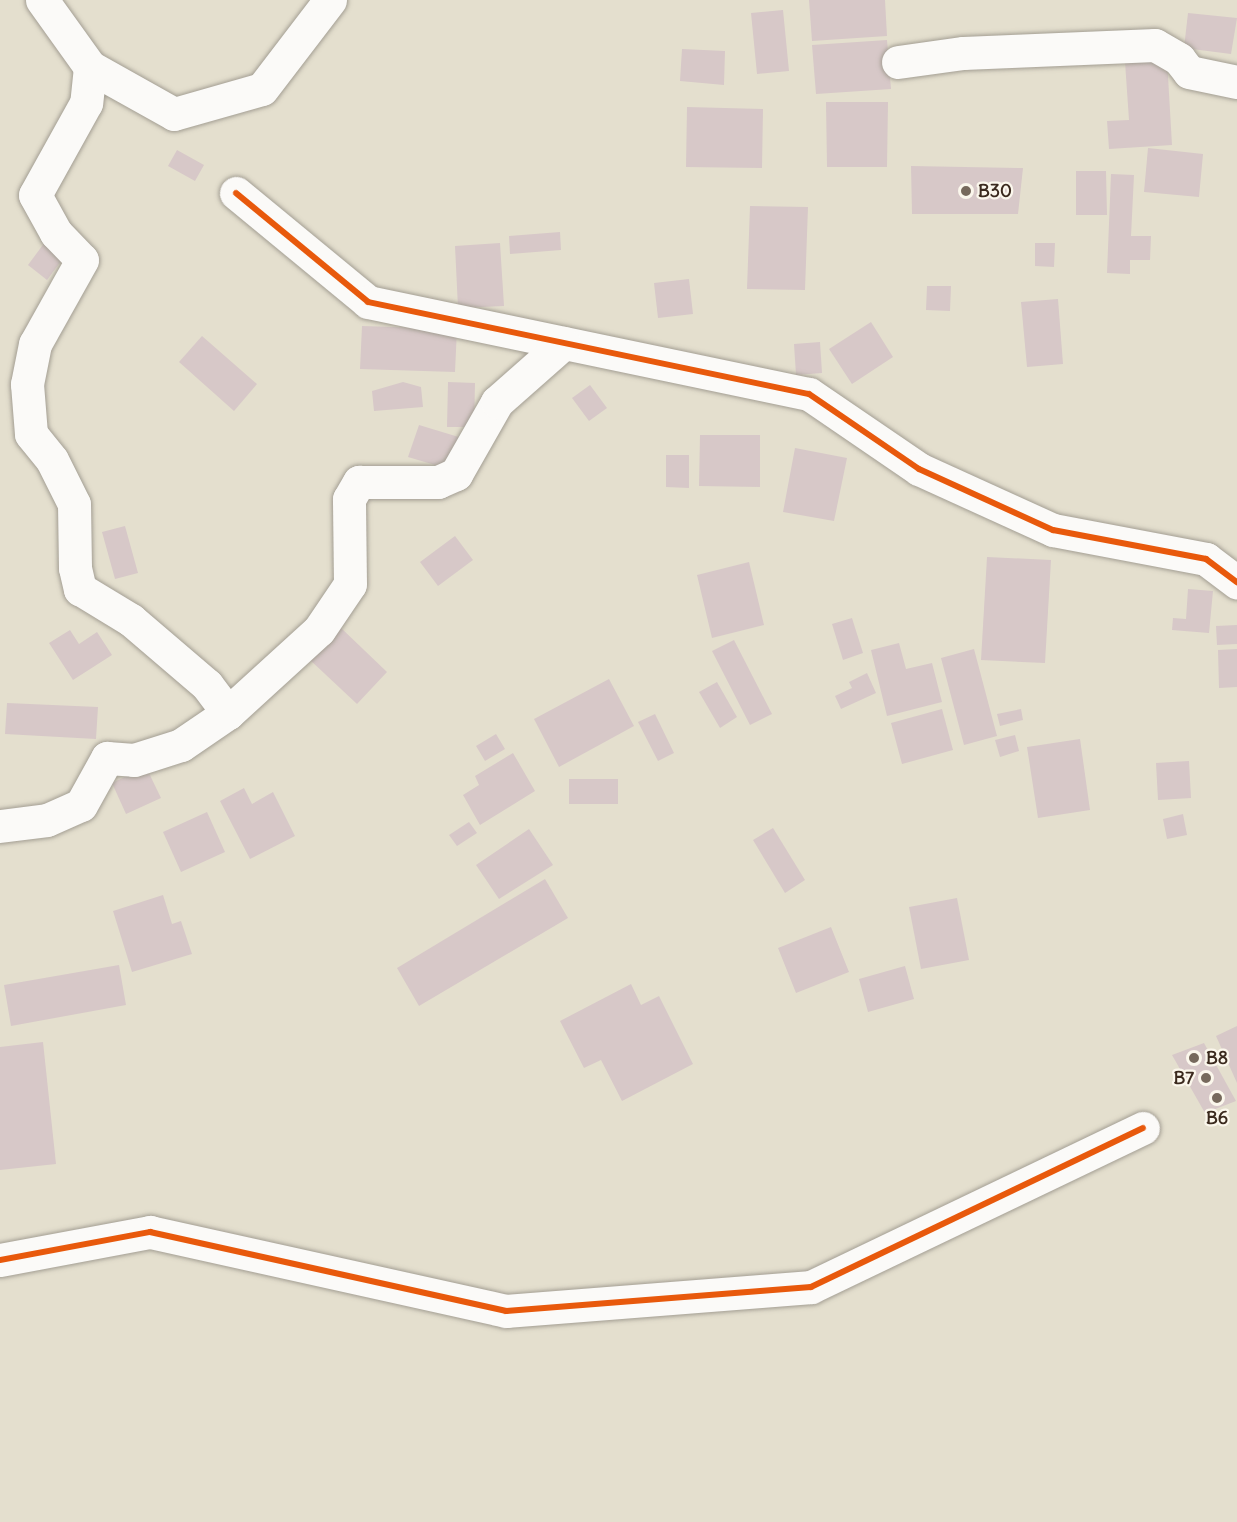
<!DOCTYPE html>
<html>
<head>
<meta charset="utf-8">
<style>
  body { margin:0 }
  #map { position:relative; width:1237px; height:1522px; overflow:hidden; background:#e4dfce; font-family:Delius,sans-serif }
  div>[style] { position:absolute }
  [style*='--x'] { left:calc(var(--x)*1px); top:calc(var(--y)*1px); width:calc(var(--w)*1px); rotate:calc(var(--a)*1deg) }
  .building>* { inset:0; background:#d7c8c8 }
  .roads { filter:drop-shadow(0 0 2px #a39e93) drop-shadow(0 0 2px #a39e93) }
  .minor>* { height:33px; margin:-16.5px; padding:0 16.5px; transform-origin:16.5px; border-radius:16.5px; background:#fbfaf8 }
  .cycleway>* { height:6px; margin:-3px; padding:0 3px; transform-origin:3px; border-radius:3px; background:#e8590c }
  .dots>* { width:16px; height:16px; translate:-50% -50%; box-sizing:border-box; border:3px solid #fbf7ec; border-radius:50% }
  span { translate:-50% -50%; white-space:nowrap; text-align:center; line-height:1.15; -webkit-text-stroke:4.5px #fbf7ec; paint-order:stroke }
  .poi-label { font-size:18px; color:#3b2a1e; font-weight:700 }
  .left { translate:0 -50%; text-align:left }
  .right { translate:-100% -50%; text-align:right }
</style>
</head>
<body>
<div id="map">
  <div class="building">
    <i style="clip-path:polygon(809px 0,885px 0,887px 36px,812px 41px)"></i>
    <i style="clip-path:polygon(783px 10px,789px 71px,757px 74px,751px 13px)"></i>
    <i style="clip-path:polygon(1188px 13px,1237px 18px,1231px 54px,1184px 48px)"></i>
    <i style="clip-path:polygon(887px 40px,891px 89px,816px 94px,812px 45px)"></i>
    <i style="clip-path:polygon(682px 49px,725px 51px,724px 85px,680px 81px)"></i>
    <i style="clip-path:polygon(1167px 59px,1172px 145px,1109px 149px,1107px 121px,1129px 120px,1125px 62px)"></i>
    <i style="clip-path:polygon(826px 102px,888px 102px,887px 167px,827px 167px)"></i>
    <i style="clip-path:polygon(687px 107px,763px 109px,762px 168px,686px 167px)"></i>
    <i style="clip-path:polygon(1148px 148px,1203px 154px,1199px 197px,1144px 192px)"></i>
    <i style="clip-path:polygon(177px 150px,204px 165px,195px 181px,168px 166px)"></i>
    <i style="clip-path:polygon(911px 166px,1023px 168px,1018px 214px,912px 214px)"></i>
    <i style="clip-path:polygon(1076px 171px,1106px 171px,1107px 215px,1076px 215px)"></i>
    <i style="clip-path:polygon(1111px 174px,1134px 175px,1131px 236px,1151px 236px,1150px 260px,1130px 260px,1130px 274px,1107px 273px)"></i>
    <i style="clip-path:polygon(750px 206px,808px 207px,805px 290px,747px 289px)"></i>
    <i style="clip-path:polygon(560px 232px,561px 250px,510px 254px,509px 236px)"></i>
    <i style="clip-path:polygon(48px 238px,67px 253px,47px 280px,28px 265px)"></i>
    <i style="clip-path:polygon(500px 243px,504px 306px,458px 308px,455px 246px)"></i>
    <i style="clip-path:polygon(1035px 243px,1055px 243px,1054px 267px,1035px 266px)"></i>
    <i style="clip-path:polygon(689px 279px,693px 314px,658px 318px,654px 283px)"></i>
    <i style="clip-path:polygon(927px 286px,951px 286px,950px 311px,926px 310px)"></i>
    <i style="clip-path:polygon(1058px 299px,1063px 364px,1027px 367px,1021px 302px)"></i>
    <i style="clip-path:polygon(871px 322px,893px 357px,852px 384px,829px 349px)"></i>
    <i style="clip-path:polygon(362px 326px,457px 329px,455px 372px,360px 369px)"></i>
    <i style="clip-path:polygon(202px 336px,257px 384px,234px 411px,179px 362px)"></i>
    <i style="clip-path:polygon(820px 342px,822px 373px,796px 375px,794px 344px)"></i>
    <i style="clip-path:polygon(403px 382px,421px 387px,423px 407px,374px 411px,372px 391px)"></i>
    <i style="clip-path:polygon(448px 382px,475px 383px,474px 427px,447px 427px)"></i>
    <i style="clip-path:polygon(590px 385px,607px 408px,589px 421px,572px 398px)"></i>
    <i style="clip-path:polygon(419px 425px,462px 438px,452px 470px,408px 457px)"></i>
    <i style="clip-path:polygon(700px 435px,760px 435px,760px 487px,699px 486px)"></i>
    <i style="clip-path:polygon(795px 448px,847px 458px,834px 521px,783px 512px)"></i>
    <i style="clip-path:polygon(666px 455px,689px 455px,689px 488px,666px 487px)"></i>
    <i style="clip-path:polygon(125px 526px,138px 573px,115px 579px,102px 532px)"></i>
    <i style="clip-path:polygon(455px 536px,473px 560px,438px 586px,420px 562px)"></i>
    <i style="clip-path:polygon(987px 557px,1051px 560px,1045px 663px,981px 660px)"></i>
    <i style="clip-path:polygon(749px 562px,764px 625px,712px 638px,697px 575px)"></i>
    <i style="clip-path:polygon(1188px 589px,1213px 591px,1209px 633px,1172px 630px,1173px 618px,1186px 619px)"></i>
    <i style="clip-path:polygon(852px 618px,863px 653px,843px 660px,832px 624px)"></i>
    <i style="clip-path:polygon(1237px 625px,1237px 644px,1217px 645px,1216px 626px)"></i>
    <i style="clip-path:polygon(340px 627px,387px 672px,357px 704px,309px 659px)"></i>
    <i style="clip-path:polygon(70px 630px,79px 644px,97px 632px,112px 655px,73px 680px,49px 643px)"></i>
    <i style="clip-path:polygon(734px 640px,772px 714px,750px 725px,712px 651px)"></i>
    <i style="clip-path:polygon(899px 643px,906px 669px,932px 663px,942px 702px,887px 716px,871px 650px)"></i>
    <i style="clip-path:polygon(974px 649px,997px 736px,964px 745px,941px 658px)"></i>
    <i style="clip-path:polygon(1237px 649px,1237px 687px,1219px 688px,1218px 650px)"></i>
    <i style="clip-path:polygon(867px 673px,876px 693px,841px 709px,835px 696px,852px 688px,849px 682px)"></i>
    <i style="clip-path:polygon(609px 679px,634px 726px,559px 767px,534px 719px)"></i>
    <i style="clip-path:polygon(717px 682px,737px 717px,720px 728px,699px 692px)"></i>
    <i style="clip-path:polygon(7px 703px,98px 707px,96px 739px,5px 734px)"></i>
    <i style="clip-path:polygon(942px 709px,953px 750px,902px 764px,891px 723px)"></i>
    <i style="clip-path:polygon(1021px 709px,1023px 720px,1000px 726px,997px 714px)"></i>
    <i style="clip-path:polygon(655px 714px,674px 753px,658px 761px,638px 722px)"></i>
    <i style="clip-path:polygon(496px 734px,505px 749px,485px 761px,476px 746px)"></i>
    <i style="clip-path:polygon(1015px 735px,1019px 751px,1000px 757px,995px 740px)"></i>
    <i style="clip-path:polygon(1080px 739px,1090px 810px,1038px 818px,1027px 747px)"></i>
    <i style="clip-path:polygon(513px 753px,535px 791px,480px 825px,463px 795px,479px 785px,475px 776px)"></i>
    <i style="clip-path:polygon(1189px 761px,1191px 798px,1158px 800px,1156px 763px)"></i>
    <i style="clip-path:polygon(146px 767px,161px 798px,126px 814px,112px 783px)"></i>
    <i style="clip-path:polygon(569px 779px,618px 779px,618px 804px,569px 804px)"></i>
    <i style="clip-path:polygon(244px 788px,252px 804px,273px 792px,295px 836px,250px 859px,220px 801px)"></i>
    <i style="clip-path:polygon(207px 812px,225px 852px,181px 872px,163px 832px)"></i>
    <i style="clip-path:polygon(1183px 814px,1187px 835px,1167px 839px,1163px 819px)"></i>
    <i style="clip-path:polygon(469px 822px,477px 833px,457px 846px,449px 835px)"></i>
    <i style="clip-path:polygon(773px 828px,805px 880px,785px 893px,753px 840px)"></i>
    <i style="clip-path:polygon(529px 829px,553px 865px,499px 899px,476px 865px)"></i>
    <i style="clip-path:polygon(545px 879px,568px 918px,419px 1006px,397px 968px)"></i>
    <i style="clip-path:polygon(163px 895px,172px 924px,181px 921px,192px 954px,132px 972px,113px 911px)"></i>
    <i style="clip-path:polygon(957px 898px,969px 960px,921px 969px,909px 907px)"></i>
    <i style="clip-path:polygon(831px 927px,849px 972px,796px 993px,778px 948px)"></i>
    <i style="clip-path:polygon(119px 965px,126px 1005px,11px 1026px,4px 985px)"></i>
    <i style="clip-path:polygon(905px 966px,914px 999px,868px 1012px,859px 979px)"></i>
    <i style="clip-path:polygon(631px 984px,641px 1005px,659px 996px,693px 1064px,622px 1101px,601px 1060px,584px 1068px,560px 1021px)"></i>
    <i style="clip-path:polygon(1237px 1026px,1237px 1083px,1216px 1036px)"></i>
    <i style="clip-path:polygon(43px 1042px,56px 1164px,0 1170px,0 1047px)"></i>
    <i style="clip-path:polygon(1204px 1043px,1236px 1101px,1205px 1113px,1172px 1055px)"></i>
  </div>
  <div class="roads">
    <div class="minor">
      <i style="--x:42;--y:0;--w:82;--a:54.4"></i>
      <i style="--x:90;--y:67;--w:96;--a:29.2"></i>
      <i style="--x:174;--y:114;--w:91;--a:-15.9"></i>
      <i style="--x:262;--y:89;--w:112;--a:-52.6"></i>
      <i style="--x:898;--y:62;--w:66;--a:-7.9"></i>
      <i style="--x:963;--y:53;--w:192;--a:-2.4"></i>
      <i style="--x:1155;--y:45;--w:28;--a:30"></i>
      <i style="--x:1179;--y:59;--w:16;--a:52"></i>
      <i style="--x:1189;--y:72;--w:49;--a:11.8"></i>
      <i style="--x:90;--y:67;--w:36;--a:96"></i>
      <i style="--x:86;--y:103;--w:105;--a:119"></i>
      <i style="--x:35;--y:195;--w:43;--a:61.1"></i>
      <i style="--x:56;--y:233;--w:37;--a:46"></i>
      <i style="--x:82;--y:260;--w:96;--a:119.2"></i>
      <i style="--x:35;--y:344;--w:41;--a:101.3"></i>
      <i style="--x:27;--y:384;--w:50;--a:85.4"></i>
      <i style="--x:31;--y:434;--w:33;--a:51"></i>
      <i style="--x:52;--y:460;--w:49;--a:63.4"></i>
      <i style="--x:74;--y:504;--w:64;--a:89.1"></i>
      <i style="--x:75;--y:568;--w:22;--a:77"></i>
      <i style="--x:80;--y:589;--w:60;--a:31.3"></i>
      <i style="--x:131;--y:620;--w:100;--a:40.5"></i>
      <i style="--x:207;--y:685;--w:35;--a:53"></i>
      <i style="--x:236;--y:193;--w:171;--a:39.5"></i>
      <i style="--x:368;--y:302;--w:450;--a:11.8"></i>
      <i style="--x:809;--y:394;--w:133;--a:34.3"></i>
      <i style="--x:919;--y:469;--w:147;--a:24.5"></i>
      <i style="--x:1053;--y:530;--w:156;--a:10.7"></i>
      <i style="--x:1206;--y:559;--w:39;--a:37"></i>
      <i style="--x:0;--y:826;--w:47;--a:-7.3"></i>
      <i style="--x:47;--y:820;--w:37;--a:-24"></i>
      <i style="--x:81;--y:805;--w:54;--a:-61"></i>
      <i style="--x:107;--y:758;--w:27;--a:4"></i>
      <i style="--x:134;--y:760;--w:49;--a:-17.7"></i>
      <i style="--x:181;--y:745;--w:57;--a:-34.2"></i>
      <i style="--x:228;--y:713;--w:123;--a:-42.4"></i>
      <i style="--x:319;--y:630;--w:55;--a:-56"></i>
      <i style="--x:350;--y:584;--w:85;--a:-90.7"></i>
      <i style="--x:349;--y:499;--w:20;--a:-60"></i>
      <i style="--x:359;--y:482;--w:79;--a:0"></i>
      <i style="--x:438;--y:482;--w:20;--a:-24"></i>
      <i style="--x:456;--y:474;--w:83;--a:-60.3"></i>
      <i style="--x:497;--y:402;--w:89;--a:-41.4"></i>
      <i style="--x:0;--y:1260;--w:153;--a:-10.6"></i>
      <i style="--x:150;--y:1232;--w:365;--a:12.5"></i>
      <i style="--x:506;--y:1311;--w:306;--a:-4.5"></i>
      <i style="--x:811;--y:1287;--w:368;--a:-25.6"></i>
    </div>
  </div>
  <div class="cycleway">
    <i style="--x:236;--y:193;--w:171;--a:39.5"></i>
    <i style="--x:368;--y:302;--w:450;--a:11.8"></i>
    <i style="--x:809;--y:394;--w:133;--a:34.3"></i>
    <i style="--x:919;--y:469;--w:147;--a:24.5"></i>
    <i style="--x:1053;--y:530;--w:156;--a:10.7"></i>
    <i style="--x:1206;--y:559;--w:39;--a:37"></i>
    <i style="--x:0;--y:1260;--w:153;--a:-10.6"></i>
    <i style="--x:150;--y:1232;--w:365;--a:12.5"></i>
    <i style="--x:506;--y:1311;--w:306;--a:-4.5"></i>
    <i style="--x:811;--y:1287;--w:368;--a:-25.6"></i>
  </div>
  <div class="dots">
    <i style="left:966px;top:191px;background:#76695c"></i>
    <i style="left:1194px;top:1058px;background:#76695c"></i>
    <i style="left:1206px;top:1078px;background:#76695c"></i>
    <i style="left:1217px;top:1098px;background:#76695c"></i>
  </div>
  <div class="poi-label">
    <span class="left" style="left:978px;top:191px">B30</span>
    <span class="left" style="left:1206px;top:1058px">B8</span>
    <span class="right" style="left:1194px;top:1078px">B7</span>
    <span style="left:1217px;top:1118px">B6</span>
  </div>
</div>
</body>
</html>
